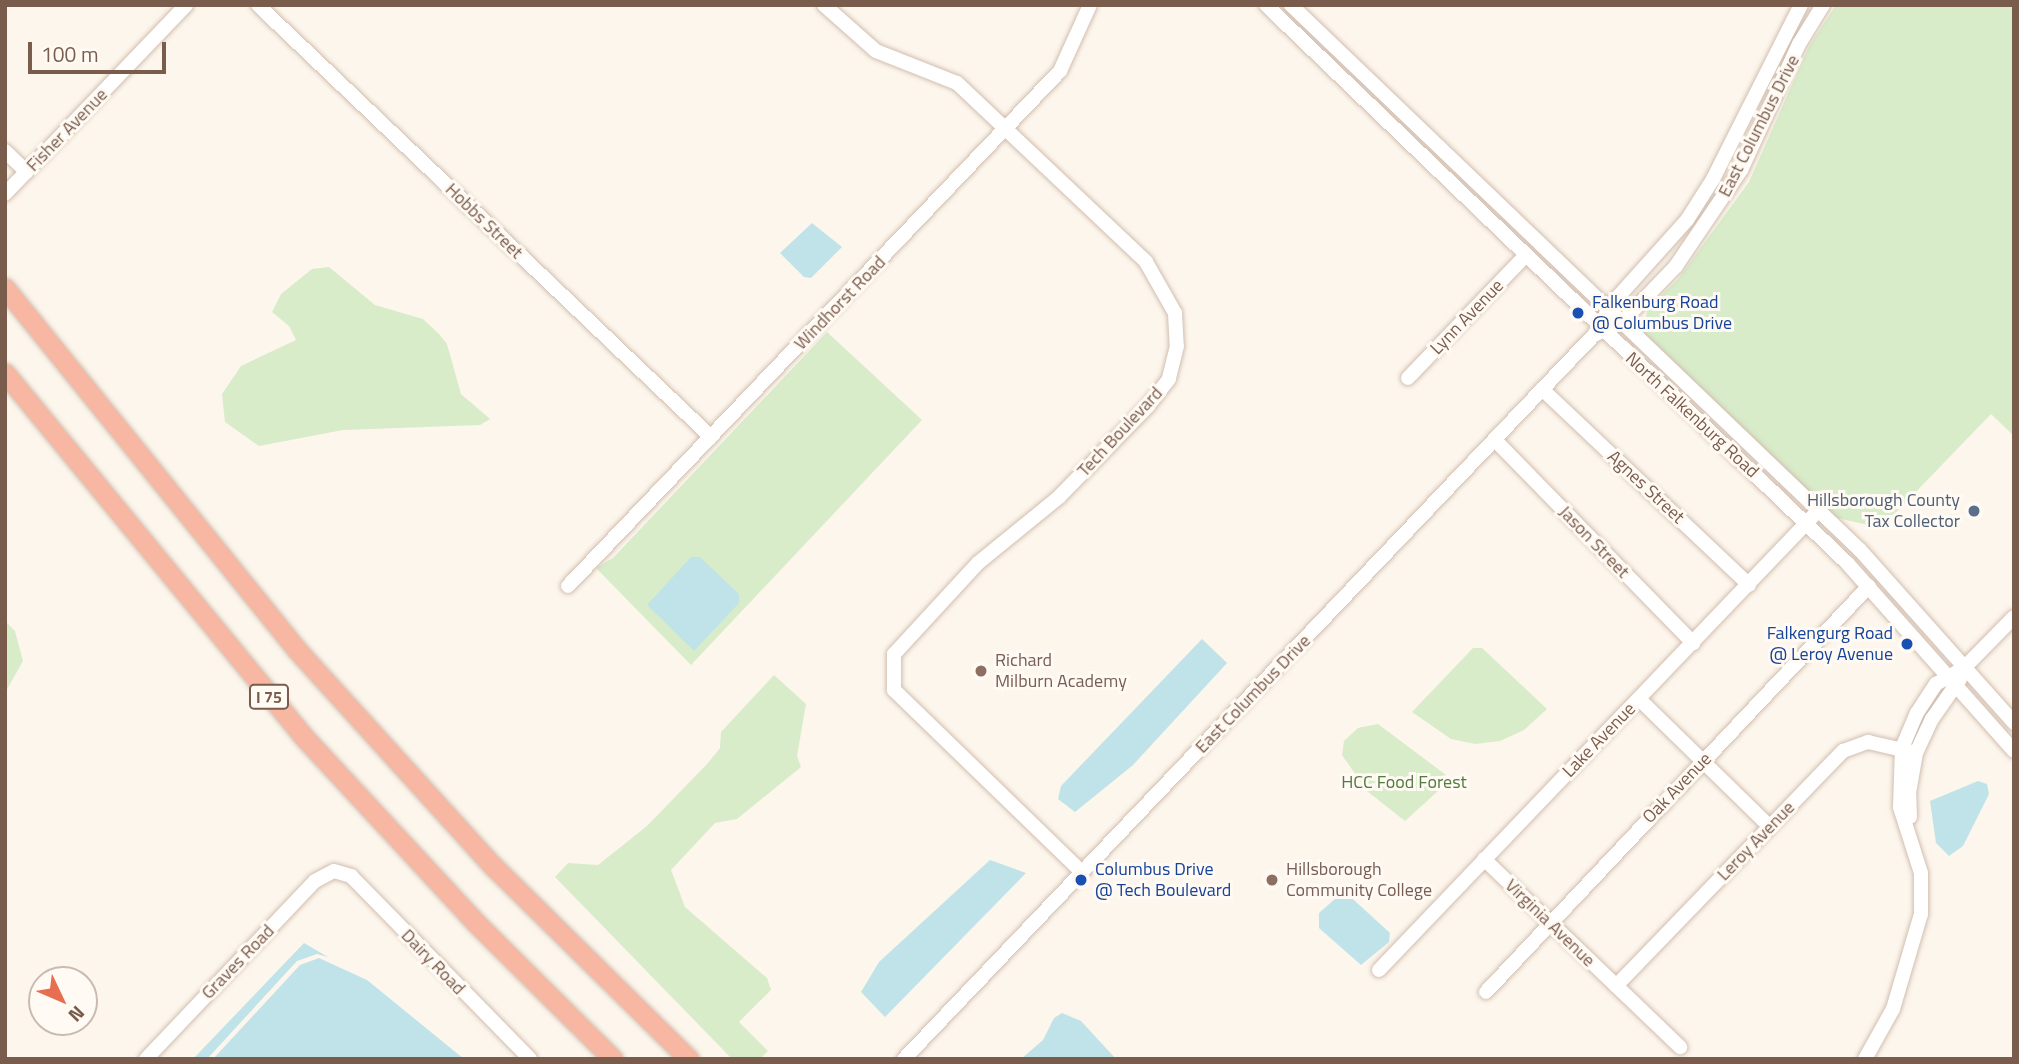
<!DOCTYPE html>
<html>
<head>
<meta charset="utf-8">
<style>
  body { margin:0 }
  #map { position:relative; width:2019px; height:1064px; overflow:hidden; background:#fdf6ec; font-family:"Titillium Web",sans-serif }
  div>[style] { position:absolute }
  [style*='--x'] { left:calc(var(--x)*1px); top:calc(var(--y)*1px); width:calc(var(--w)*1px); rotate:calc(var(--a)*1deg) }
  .green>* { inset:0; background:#d8ecc9 }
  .water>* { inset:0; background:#bfe3e8 }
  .roads { filter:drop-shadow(0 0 2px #d1beb0) drop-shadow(0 0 2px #d1beb0) }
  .minor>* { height:14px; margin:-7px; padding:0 7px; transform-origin:7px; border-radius:7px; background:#fff }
  .highway>* { height:19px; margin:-9.5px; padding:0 9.5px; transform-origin:9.5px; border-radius:9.5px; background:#f7b7a3 }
  .dots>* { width:19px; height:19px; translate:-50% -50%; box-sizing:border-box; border:4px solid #fffaf3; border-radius:50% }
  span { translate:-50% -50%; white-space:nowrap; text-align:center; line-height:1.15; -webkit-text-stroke:6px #fffaf3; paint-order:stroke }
  .shield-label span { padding:2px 5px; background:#fffaf3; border:2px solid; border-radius:5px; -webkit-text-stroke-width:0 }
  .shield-label { font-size:16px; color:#7a5c4d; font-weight:700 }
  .street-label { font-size:18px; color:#7a5c4d }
  .transit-label { font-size:18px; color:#164399 }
  .left { translate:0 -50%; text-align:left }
  .right { translate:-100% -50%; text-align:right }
  .service-label { font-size:18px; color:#4e5e75 }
  .education-label { font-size:18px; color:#785e54 }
  .park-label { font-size:18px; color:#537a41 }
  .frame { position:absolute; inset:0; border:7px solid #7a5c4d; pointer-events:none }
  .north { position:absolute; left:28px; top:966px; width:70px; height:70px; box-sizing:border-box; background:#fffaf3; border:2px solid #cabbb1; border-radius:50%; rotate:134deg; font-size:19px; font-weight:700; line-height:28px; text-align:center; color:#7a5c4d }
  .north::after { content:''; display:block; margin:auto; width:24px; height:32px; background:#e76f51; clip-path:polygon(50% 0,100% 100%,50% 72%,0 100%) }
  .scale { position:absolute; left:28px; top:42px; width:138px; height:32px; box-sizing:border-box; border:4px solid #7a5c4d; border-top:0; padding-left:9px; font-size:21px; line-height:24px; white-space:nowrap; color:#7a5c4d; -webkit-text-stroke:5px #fffaf3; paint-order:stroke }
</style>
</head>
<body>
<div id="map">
  <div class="green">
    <i style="clip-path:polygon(1836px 5px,2014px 5px,2014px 436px,1991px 414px,1881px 528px,1833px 517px,1642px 335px,1648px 308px,1678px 279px,1749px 182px,1809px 46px)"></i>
    <i style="clip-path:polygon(329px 267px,375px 305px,423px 319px,439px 334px,447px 344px,461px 394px,490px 419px,480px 425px,343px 430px,259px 446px,225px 422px,222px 394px,241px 366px,296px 340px,289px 326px,272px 312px,281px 294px,312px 269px)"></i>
    <i style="clip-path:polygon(827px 332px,922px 420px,691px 665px,596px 568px,613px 558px)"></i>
    <i style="clip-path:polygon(5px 621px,15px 631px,23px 661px,5px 693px)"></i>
    <i style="clip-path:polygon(1473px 648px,1482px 648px,1547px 709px,1524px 730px,1500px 741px,1475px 744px,1451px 739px,1412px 712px)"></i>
    <i style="clip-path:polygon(774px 675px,806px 704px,797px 756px,801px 767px,737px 819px,715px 823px,671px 870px,685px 907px,767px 978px,771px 990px,739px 1022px,768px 1051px,760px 1059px,732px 1059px,555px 877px,568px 863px,598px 865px,647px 826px,708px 763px,720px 748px,721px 732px)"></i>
    <i style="clip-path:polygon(1378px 724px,1446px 775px,1439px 790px,1405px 821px,1367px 791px,1342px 755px,1344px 741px,1358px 728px)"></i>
  </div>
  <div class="water">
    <i style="clip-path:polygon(812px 223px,842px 247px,811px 278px,804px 277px,780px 253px)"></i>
    <i style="clip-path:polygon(691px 557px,700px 557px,739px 594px,739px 603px,694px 651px,647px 605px)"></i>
    <i style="clip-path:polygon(1202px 639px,1227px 663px,1133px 765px,1075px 812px,1058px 799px,1061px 786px)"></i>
    <i style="clip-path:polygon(1978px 781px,1987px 784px,1989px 794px,1963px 846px,1949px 856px,1936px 843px,1930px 801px)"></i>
    <i style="clip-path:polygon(990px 860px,1026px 873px,885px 1017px,861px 992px,879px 962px)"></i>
    <i style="clip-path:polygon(1344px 891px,1390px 933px,1389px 942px,1361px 965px,1319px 928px,1319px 913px)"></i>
    <i style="clip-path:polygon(304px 943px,328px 957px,317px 954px,297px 961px,207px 1059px,193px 1059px)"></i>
    <i style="clip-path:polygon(319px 958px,367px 980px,464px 1059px,213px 1059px,300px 965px)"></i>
    <i style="clip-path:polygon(1062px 1013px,1081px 1021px,1116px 1059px,1021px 1059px,1043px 1040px,1054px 1018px)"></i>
  </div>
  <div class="roads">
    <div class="minor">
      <i style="--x:258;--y:5;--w:626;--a:43.64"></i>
      <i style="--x:824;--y:5;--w:69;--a:41.5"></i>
      <i style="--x:876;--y:51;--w:87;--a:21.6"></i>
      <i style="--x:957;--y:83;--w:260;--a:43.4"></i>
      <i style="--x:1146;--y:262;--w:59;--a:60.4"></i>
      <i style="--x:1175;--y:313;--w:33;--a:87"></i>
      <i style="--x:1177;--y:346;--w:34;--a:104"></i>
      <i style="--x:1169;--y:379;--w:34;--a:128"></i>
      <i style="--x:1148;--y:406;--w:127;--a:134.4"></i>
      <i style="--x:1059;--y:497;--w:104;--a:140.8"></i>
      <i style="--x:978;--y:563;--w:124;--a:132.7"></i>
      <i style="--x:894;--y:654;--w:36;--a:90"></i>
      <i style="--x:894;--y:690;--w:262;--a:44.1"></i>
      <i style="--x:1266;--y:5;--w:806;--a:43.84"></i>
      <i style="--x:1847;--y:563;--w:251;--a:48.4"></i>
      <i style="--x:1291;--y:5;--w:788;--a:43.77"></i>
      <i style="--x:1860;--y:550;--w:232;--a:48.3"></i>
      <i style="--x:5;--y:151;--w:30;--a:44"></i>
      <i style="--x:5;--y:194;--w:262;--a:-46.2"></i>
      <i style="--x:1605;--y:317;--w:9;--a:-72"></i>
      <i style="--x:1608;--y:308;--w:118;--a:-48.1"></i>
      <i style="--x:1687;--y:220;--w:49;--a:-57.6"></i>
      <i style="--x:1713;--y:179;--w:195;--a:-63.2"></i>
      <i style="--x:1408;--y:378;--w:170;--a:-46.2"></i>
      <i style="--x:1542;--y:389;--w:285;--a:43.4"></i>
      <i style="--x:1495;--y:440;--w:284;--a:45.7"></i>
      <i style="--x:568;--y:586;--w:712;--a:-46.31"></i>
      <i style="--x:1060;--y:71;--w:72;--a:-65.6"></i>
      <i style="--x:1639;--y:699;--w:183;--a:44.3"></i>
      <i style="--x:1910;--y:817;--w:24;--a:-92"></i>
      <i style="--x:1909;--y:793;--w:41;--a:-80.1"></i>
      <i style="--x:1916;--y:753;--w:38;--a:-65"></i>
      <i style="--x:1932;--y:719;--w:49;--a:-55"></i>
      <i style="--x:1484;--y:859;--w:272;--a:43.8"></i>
      <i style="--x:1379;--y:970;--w:628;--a:-46.29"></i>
      <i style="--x:1616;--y:986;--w:327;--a:-46"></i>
      <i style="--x:1843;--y:751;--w:27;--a:-20"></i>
      <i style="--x:1868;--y:742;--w:49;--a:12.9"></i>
      <i style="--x:1486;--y:992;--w:558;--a:-46.67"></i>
      <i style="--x:146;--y:1059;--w:245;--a:-46.5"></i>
      <i style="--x:315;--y:881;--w:21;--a:-28"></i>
      <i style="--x:334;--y:871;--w:18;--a:16"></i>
      <i style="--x:351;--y:876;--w:256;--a:45.6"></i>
      <i style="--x:904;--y:1059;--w:1000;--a:-46.38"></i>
      <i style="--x:1594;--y:335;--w:31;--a:-25"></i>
      <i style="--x:1622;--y:322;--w:78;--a:-46"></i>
      <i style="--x:1676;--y:266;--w:116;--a:-55.9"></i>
      <i style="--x:1741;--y:170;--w:139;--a:-65.3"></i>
      <i style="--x:1799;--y:44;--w:46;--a:-58.4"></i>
      <i style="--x:1865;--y:1059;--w:57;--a:-60.8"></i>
      <i style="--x:1893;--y:1009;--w:99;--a:-73.6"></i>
      <i style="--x:1921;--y:914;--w:41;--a:-90"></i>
      <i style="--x:1921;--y:873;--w:69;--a:-107.7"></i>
      <i style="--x:1900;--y:807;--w:59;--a:-88.1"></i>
      <i style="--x:1902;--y:748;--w:38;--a:-67"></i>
      <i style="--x:1917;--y:713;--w:35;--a:-57"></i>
      <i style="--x:1936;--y:684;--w:32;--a:-30"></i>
      <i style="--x:1964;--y:668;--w:71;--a:-45.6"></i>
    </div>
    <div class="highway">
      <i style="--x:5;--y:288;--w:465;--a:51.1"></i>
      <i style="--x:297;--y:650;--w:293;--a:47.8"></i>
      <i style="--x:494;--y:867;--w:274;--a:44.6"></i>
      <i style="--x:5;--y:373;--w:468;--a:50.6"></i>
      <i style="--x:302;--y:735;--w:256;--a:47.2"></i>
      <i style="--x:476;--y:923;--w:193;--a:44.8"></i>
    </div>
  </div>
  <div class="dots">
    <i style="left:1578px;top:313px;background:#1a4fb4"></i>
    <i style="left:1974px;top:511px;background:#5c6f8a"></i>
    <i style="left:1907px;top:644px;background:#1a4fb4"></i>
    <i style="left:981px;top:671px;background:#8d6e63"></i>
    <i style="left:1081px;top:880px;background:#1a4fb4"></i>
    <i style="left:1272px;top:880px;background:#8d6e63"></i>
  </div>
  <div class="shield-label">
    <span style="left:269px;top:697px">I 75</span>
  </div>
  <div class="street-label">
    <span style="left:1759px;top:126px;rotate:-63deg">East Columbus Drive</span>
    <span style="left:67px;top:130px;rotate:-46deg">Fisher Avenue</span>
    <span style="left:484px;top:221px;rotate:44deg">Hobbs Street</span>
    <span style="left:840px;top:303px;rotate:-46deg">Windhorst Road</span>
    <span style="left:1467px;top:317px;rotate:-46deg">Lynn Avenue</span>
    <span style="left:1692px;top:415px;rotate:43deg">North Falkenburg Road</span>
    <span style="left:1120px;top:432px;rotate:-47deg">Tech Boulevard</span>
    <span style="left:1646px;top:487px;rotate:43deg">Agnes Street</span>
    <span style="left:1594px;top:542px;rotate:46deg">Jason Street</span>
    <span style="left:1253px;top:694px;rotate:-46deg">East Columbus Drive</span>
    <span style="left:1599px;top:740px;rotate:-46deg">Lake Avenue</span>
    <span style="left:1677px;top:788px;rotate:-46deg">Oak Avenue</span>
    <span style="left:1756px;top:841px;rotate:-46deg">Leroy Avenue</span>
    <span style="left:1550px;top:923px;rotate:44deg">Virginia Avenue</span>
    <span style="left:238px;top:962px;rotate:-46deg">Graves Road</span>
    <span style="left:433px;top:962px;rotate:46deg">Dairy Road</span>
  </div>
  <div class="transit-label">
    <span class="left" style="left:1592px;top:313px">Falkenburg Road<br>@ Columbus Drive</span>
    <span class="right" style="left:1893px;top:644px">Falkengurg Road<br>@ Leroy Avenue</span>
    <span class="left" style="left:1095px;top:880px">Columbus Drive<br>@ Tech Boulevard</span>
  </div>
  <div class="service-label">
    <span class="right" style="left:1960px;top:511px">Hillsborough County<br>Tax Collector</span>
  </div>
  <div class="education-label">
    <span class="left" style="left:995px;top:671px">Richard<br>Milburn Academy</span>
    <span class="left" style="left:1286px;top:880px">Hillsborough<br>Community College</span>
  </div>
  <div class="park-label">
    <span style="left:1404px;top:782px">HCC Food Forest</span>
  </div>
  <div class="frame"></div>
  <div class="north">N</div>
  <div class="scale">100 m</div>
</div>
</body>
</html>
